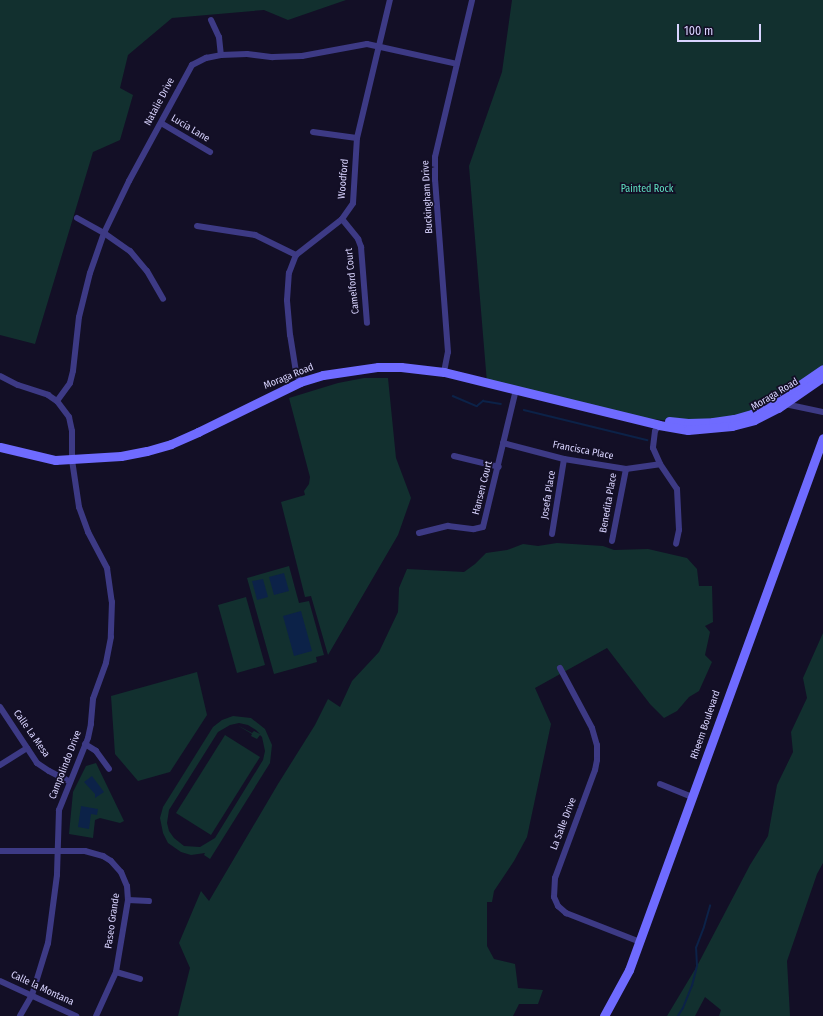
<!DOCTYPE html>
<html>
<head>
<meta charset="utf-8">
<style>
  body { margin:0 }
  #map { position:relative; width:823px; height:1016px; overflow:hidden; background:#130f26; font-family:"Fira Sans Condensed",sans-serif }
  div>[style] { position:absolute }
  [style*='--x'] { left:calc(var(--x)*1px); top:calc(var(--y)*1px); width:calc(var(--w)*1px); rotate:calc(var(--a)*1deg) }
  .green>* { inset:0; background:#12302f }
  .water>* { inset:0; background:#0c2248 }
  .stream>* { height:1.5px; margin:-0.75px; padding:0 0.75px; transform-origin:0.75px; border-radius:0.75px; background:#0c2248 }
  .street>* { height:6px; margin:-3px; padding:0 3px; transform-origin:3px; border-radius:3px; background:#3d3a85 }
  .secondary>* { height:9px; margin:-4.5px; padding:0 4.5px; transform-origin:4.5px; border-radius:4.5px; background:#6f6bff }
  span { translate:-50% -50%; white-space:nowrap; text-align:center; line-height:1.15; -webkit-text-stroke:3.5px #130f26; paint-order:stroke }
  .street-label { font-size:10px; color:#d9d4ff }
  .park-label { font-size:10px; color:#5fe0c0 }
  .scale { position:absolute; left:677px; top:24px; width:84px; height:18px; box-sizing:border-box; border:2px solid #d9d4ff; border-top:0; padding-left:5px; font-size:12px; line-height:14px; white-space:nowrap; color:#d9d4ff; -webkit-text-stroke:3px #130f26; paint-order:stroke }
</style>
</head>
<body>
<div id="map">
  <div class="green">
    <i style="clip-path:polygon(0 0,346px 0,288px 20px,264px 10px,172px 18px,128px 55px,120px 88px,133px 95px,120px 140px,93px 152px,35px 344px,0 335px)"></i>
    <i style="clip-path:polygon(512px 0,823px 0,823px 370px,752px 414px,688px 423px,618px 415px,487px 383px,469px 166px,502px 72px)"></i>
    <i style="clip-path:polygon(364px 378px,388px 378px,396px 458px,411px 498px,398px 535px,328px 655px,311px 596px,305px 597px,281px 502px,305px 495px,304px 491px,309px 484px,310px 477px,289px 398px,338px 383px)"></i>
    <i style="clip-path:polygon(557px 543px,603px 546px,614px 550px,648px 549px,687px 558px,697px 569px,699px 586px,712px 586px,713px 622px,705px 626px,710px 632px,705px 655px,712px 662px,699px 691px,689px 697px,677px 711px,664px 718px,650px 704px,607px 648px,535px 688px,551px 724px,527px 837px,514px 861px,494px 891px,492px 902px,487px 902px,487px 946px,494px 959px,515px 964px,518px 988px,543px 990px,538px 1004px,519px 1004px,513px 1016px,178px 1016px,190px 968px,179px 943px,201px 891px,209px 901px,278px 784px,315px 725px,328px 699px,340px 707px,352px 681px,379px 652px,398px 612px,399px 588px,407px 569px,464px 572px,475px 564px,486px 553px,507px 550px,523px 544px,538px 546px)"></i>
    <i style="clip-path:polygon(289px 566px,299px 603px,309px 601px,324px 655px,316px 657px,317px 662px,274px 674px,247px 578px)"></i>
    <i style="clip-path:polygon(246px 597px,265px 665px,237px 673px,218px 605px)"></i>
    <i style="clip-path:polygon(823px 633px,823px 863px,817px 874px,787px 961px,790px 1016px,719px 1016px,721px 1010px,705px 997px,695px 1016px,667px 1016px,697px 966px,750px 865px,768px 836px,777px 785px,793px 752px,791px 732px,807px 698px,803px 678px)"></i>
    <i style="clip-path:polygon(197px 672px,207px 715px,170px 772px,138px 781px,115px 754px,111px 696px)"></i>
    <i style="clip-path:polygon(evenodd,233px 716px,251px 718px,265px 729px,272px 745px,270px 763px,210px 859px,204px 855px,205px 853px,191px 855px,181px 852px,168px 843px,163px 833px,160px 818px,163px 807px,213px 727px,222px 720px,233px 716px,239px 723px,248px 725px,256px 730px,260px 734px,254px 731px,252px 733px,237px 725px,252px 734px,251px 736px,257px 739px,260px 735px,262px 737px,265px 751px,263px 760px,215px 838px,200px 847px,184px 846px,174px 838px,169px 831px,167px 823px,169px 810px,218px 732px,230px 725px,239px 723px)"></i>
    <i style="clip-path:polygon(225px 735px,260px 757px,211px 835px,176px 813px)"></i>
    <i style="clip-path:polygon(96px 763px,124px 821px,120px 823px,100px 818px,95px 820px,93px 838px,69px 834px,73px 792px,86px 766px)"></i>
  </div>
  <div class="water">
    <i style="clip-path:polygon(284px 573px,289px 591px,274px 595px,269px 577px)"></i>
    <i style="clip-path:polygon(263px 579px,268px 597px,257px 600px,252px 581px)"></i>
    <i style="clip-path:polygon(301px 611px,312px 651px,294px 656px,283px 616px)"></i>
    <i style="clip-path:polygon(92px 776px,104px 792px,95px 798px,95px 794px,84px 782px)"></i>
    <i style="clip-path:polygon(81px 806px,98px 809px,97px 815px,91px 814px,89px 829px,78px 827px)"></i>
  </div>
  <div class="stream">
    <i style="--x:453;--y:396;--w:26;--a:23"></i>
    <i style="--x:477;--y:406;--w:8;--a:-40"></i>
    <i style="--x:483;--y:401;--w:18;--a:9"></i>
    <i style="--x:524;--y:410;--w:127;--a:13.7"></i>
    <i style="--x:678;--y:1016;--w:9;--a:-58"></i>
    <i style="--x:683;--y:1008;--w:24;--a:-68"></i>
    <i style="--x:692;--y:986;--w:21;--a:-76"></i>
    <i style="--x:697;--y:966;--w:18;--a:-93"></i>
    <i style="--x:696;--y:948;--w:22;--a:-69"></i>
    <i style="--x:704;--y:927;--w:22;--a:-74"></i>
  </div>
  <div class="street">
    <i style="--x:211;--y:20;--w:19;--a:65"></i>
    <i style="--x:219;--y:37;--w:18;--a:84"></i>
    <i style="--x:161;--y:123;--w:57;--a:30.6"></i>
    <i style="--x:313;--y:132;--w:44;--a:7.8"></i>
    <i style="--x:77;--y:218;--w:31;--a:29"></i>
    <i style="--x:104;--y:233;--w:32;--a:35"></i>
    <i style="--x:130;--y:251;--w:26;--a:50"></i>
    <i style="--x:147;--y:271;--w:32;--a:60"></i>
    <i style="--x:342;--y:219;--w:26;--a:51"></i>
    <i style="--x:358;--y:239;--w:9;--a:69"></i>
    <i style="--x:361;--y:247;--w:76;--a:85.5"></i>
    <i style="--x:197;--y:226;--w:59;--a:8.8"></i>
    <i style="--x:255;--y:235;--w:46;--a:26"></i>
    <i style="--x:444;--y:372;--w:20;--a:-79"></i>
    <i style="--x:448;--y:352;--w:172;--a:-94.3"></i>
    <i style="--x:435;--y:180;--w:23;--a:-90"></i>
    <i style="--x:435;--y:157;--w:161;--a:-76.7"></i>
    <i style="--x:0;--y:376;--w:20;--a:27"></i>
    <i style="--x:18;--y:385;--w:32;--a:18"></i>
    <i style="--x:48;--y:395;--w:11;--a:34"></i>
    <i style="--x:57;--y:401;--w:20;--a:53"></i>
    <i style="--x:69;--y:417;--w:14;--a:78"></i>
    <i style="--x:72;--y:431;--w:29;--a:90"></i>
    <i style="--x:72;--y:460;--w:48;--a:81.5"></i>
    <i style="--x:79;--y:507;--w:27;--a:70"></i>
    <i style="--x:88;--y:532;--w:41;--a:62.2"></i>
    <i style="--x:107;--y:568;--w:34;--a:82"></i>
    <i style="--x:112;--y:602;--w:35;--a:92"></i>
    <i style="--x:111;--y:637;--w:26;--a:101"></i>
    <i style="--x:106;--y:663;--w:38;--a:110"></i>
    <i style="--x:93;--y:699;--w:25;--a:95"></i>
    <i style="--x:91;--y:724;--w:14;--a:102"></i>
    <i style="--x:88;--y:738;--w:78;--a:111.9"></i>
    <i style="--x:59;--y:810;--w:65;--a:91.8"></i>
    <i style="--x:57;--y:875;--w:69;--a:97.5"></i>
    <i style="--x:48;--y:943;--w:54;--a:107.1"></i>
    <i style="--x:32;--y:995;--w:24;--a:120"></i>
    <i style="--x:300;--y:382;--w:11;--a:-112"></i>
    <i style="--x:296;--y:372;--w:37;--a:-99"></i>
    <i style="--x:290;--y:335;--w:35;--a:-95"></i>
    <i style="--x:287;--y:300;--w:27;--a:-86"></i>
    <i style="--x:289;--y:273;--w:19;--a:-69"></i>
    <i style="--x:296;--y:255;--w:58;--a:-38"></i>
    <i style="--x:342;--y:219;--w:19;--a:-55"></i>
    <i style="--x:353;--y:203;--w:65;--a:-86.5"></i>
    <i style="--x:357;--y:138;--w:142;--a:-76.6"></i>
    <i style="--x:57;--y:401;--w:22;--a:-54"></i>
    <i style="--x:70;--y:383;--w:12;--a:-76"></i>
    <i style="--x:73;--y:371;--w:54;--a:-83.7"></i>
    <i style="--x:79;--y:317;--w:45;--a:-76"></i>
    <i style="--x:90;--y:273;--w:42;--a:-70.7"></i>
    <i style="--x:104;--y:233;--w:58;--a:-64.3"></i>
    <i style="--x:129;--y:181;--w:132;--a:-61.5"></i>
    <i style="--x:192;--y:65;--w:16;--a:-27"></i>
    <i style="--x:206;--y:58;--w:15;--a:-11"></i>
    <i style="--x:221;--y:55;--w:26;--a:-2"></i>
    <i style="--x:247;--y:54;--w:26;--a:7"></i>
    <i style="--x:273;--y:57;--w:29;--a:-2"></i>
    <i style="--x:302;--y:56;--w:66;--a:-10.5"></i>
    <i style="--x:367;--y:44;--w:92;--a:12.5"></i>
    <i style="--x:785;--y:404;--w:39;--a:12"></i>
    <i style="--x:659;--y:425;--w:7;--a:124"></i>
    <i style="--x:655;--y:431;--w:17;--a:97"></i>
    <i style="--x:653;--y:448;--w:17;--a:66"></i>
    <i style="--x:660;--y:464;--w:30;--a:56"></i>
    <i style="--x:677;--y:489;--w:41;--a:87.2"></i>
    <i style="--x:679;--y:530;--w:14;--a:102"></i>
    <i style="--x:503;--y:443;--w:63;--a:14.7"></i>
    <i style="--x:564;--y:459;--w:63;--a:9.2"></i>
    <i style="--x:626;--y:469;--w:34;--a:-8"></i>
    <i style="--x:454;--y:456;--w:46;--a:13.7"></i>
    <i style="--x:419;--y:533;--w:30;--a:-14"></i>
    <i style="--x:448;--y:526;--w:26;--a:7"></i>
    <i style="--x:474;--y:529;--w:9;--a:-13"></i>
    <i style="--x:483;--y:527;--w:141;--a:-76.5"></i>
    <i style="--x:552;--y:534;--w:76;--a:-80.9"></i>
    <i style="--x:612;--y:541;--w:73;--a:-79"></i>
    <i style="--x:560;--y:668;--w:68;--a:61.9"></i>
    <i style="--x:592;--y:728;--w:18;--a:74"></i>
    <i style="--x:597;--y:745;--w:15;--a:90"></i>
    <i style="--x:597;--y:760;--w:10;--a:101"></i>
    <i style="--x:595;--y:770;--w:115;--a:110.3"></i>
    <i style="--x:555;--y:878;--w:19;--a:93"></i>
    <i style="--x:554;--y:897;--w:10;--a:66"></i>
    <i style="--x:558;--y:906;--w:11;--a:41"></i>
    <i style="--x:566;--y:913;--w:79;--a:21.4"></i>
    <i style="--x:0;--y:707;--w:67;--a:56.5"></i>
    <i style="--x:37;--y:763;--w:14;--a:34"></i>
    <i style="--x:49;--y:771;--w:22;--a:27"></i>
    <i style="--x:85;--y:744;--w:13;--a:32"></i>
    <i style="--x:96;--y:751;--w:22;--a:54"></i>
    <i style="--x:0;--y:765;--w:32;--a:-32"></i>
    <i style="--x:660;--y:784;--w:35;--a:22"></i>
    <i style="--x:0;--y:851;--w:85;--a:0"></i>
    <i style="--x:85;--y:851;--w:19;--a:16"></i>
    <i style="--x:103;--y:856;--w:9;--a:32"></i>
    <i style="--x:111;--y:861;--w:15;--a:48"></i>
    <i style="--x:121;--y:872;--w:15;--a:67"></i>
    <i style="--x:127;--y:886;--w:14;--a:86"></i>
    <i style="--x:128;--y:900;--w:73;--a:99.5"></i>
    <i style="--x:116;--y:972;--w:48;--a:114.4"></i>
    <i style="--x:128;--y:900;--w:21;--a:3"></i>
    <i style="--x:116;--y:972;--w:25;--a:16"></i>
    <i style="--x:0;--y:981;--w:84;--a:24.7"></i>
  </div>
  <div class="secondary">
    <i style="--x:669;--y:421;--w:19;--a:6"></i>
    <i style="--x:688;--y:423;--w:25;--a:-2"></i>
    <i style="--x:713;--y:422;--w:21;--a:-8"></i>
    <i style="--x:734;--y:419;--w:19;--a:-16"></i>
    <i style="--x:752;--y:414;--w:26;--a:-28"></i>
    <i style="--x:775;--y:402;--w:58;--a:-34.5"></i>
    <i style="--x:0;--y:447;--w:57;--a:13.3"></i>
    <i style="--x:55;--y:460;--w:66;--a:-3.5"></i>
    <i style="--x:121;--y:456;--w:26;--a:-11"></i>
    <i style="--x:147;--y:451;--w:25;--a:-16"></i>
    <i style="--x:171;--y:444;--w:30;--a:-24"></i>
    <i style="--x:198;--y:432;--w:114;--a:-26.1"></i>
    <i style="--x:300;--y:382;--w:24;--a:-17"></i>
    <i style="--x:323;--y:375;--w:56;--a:-8.3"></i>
    <i style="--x:378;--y:367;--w:23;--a:0"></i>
    <i style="--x:401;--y:367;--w:43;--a:6.6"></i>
    <i style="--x:444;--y:372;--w:221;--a:13.8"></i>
    <i style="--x:659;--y:425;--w:29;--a:10"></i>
    <i style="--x:688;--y:430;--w:44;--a:-5.2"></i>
    <i style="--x:732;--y:426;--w:23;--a:-15"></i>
    <i style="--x:754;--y:420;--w:27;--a:-27"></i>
    <i style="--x:778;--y:408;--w:55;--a:-34.6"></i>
    <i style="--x:604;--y:1016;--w:52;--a:-61.5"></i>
    <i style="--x:629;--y:970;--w:566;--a:-69.97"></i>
  </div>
  <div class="street-label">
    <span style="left:160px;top:102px;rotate:-62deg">Natalie Drive</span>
    <span style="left:190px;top:129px;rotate:31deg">Lucia Lane</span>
    <span style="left:344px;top:179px;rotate:-85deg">Woodford</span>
    <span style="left:428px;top:197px;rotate:-93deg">Buckingham Drive</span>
    <span style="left:353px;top:281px;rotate:-96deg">Camelford Court</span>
    <span style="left:289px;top:377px;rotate:-22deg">Moraga Road</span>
    <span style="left:775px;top:395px;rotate:-31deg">Moraga Road</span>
    <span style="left:583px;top:451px;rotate:11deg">Francisca Place</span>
    <span style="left:483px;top:488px;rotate:-76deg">Hansen Court</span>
    <span style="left:549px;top:495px;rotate:-81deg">Josefa Place</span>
    <span style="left:609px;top:503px;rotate:-80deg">Benedita Place</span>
    <span style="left:706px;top:725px;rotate:-71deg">Rheem Boulevard</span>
    <span style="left:31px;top:734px;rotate:55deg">Calle La Mesa</span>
    <span style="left:66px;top:765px;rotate:-69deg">Campolindo Drive</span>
    <span style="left:564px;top:824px;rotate:-69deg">La Salle Drive</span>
    <span style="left:113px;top:921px;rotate:-82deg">Paseo Grande</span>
    <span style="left:42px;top:989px;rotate:25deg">Calle la Montana</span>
  </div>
  <div class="park-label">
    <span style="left:647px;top:190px">Painted Rock</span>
  </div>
  <div class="scale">100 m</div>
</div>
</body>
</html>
